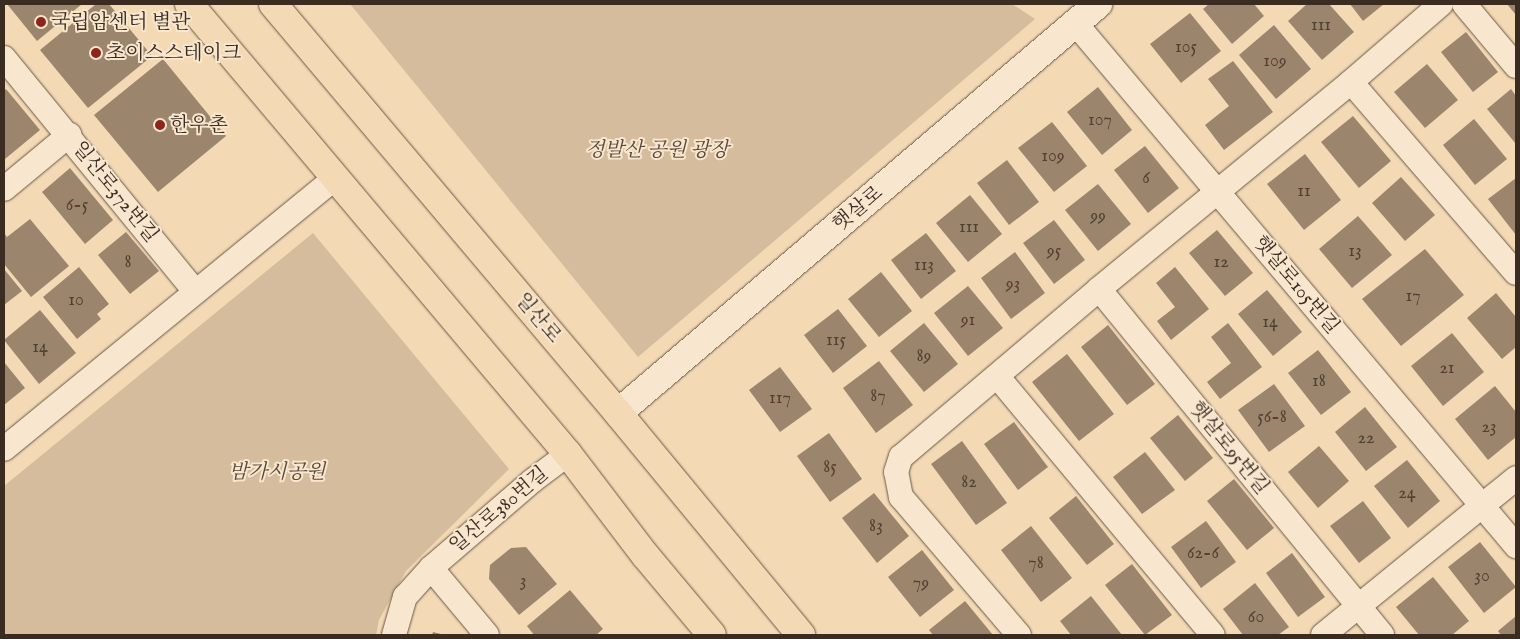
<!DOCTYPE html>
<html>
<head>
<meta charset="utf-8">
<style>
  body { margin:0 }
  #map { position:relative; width:1520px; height:639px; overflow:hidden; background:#f4d9b5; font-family:"IM FELL English","Noto Serif KR",serif }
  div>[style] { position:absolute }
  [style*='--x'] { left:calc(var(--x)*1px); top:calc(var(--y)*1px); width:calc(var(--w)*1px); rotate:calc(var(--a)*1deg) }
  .green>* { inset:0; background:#d4bc9c }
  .building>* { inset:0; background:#9b866d }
  .roads { filter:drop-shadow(0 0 1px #685745) drop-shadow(0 0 1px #685745) }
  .minor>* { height:24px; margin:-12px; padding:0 12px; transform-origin:12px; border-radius:12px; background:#f8e6cf }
  .tertiary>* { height:28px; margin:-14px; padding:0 14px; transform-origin:14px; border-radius:14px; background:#f8e6cf }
  .primary>* { height:28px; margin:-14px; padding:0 14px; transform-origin:14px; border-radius:14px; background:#f4d9b5 }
  .dots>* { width:14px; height:14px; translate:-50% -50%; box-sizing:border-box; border:2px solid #f8e6cf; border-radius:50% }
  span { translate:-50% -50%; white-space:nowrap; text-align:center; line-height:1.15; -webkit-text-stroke:4px #f8e6cf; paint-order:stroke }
  .number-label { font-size:18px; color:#524233 }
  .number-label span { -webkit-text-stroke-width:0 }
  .poi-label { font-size:20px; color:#3a2c20 }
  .left { translate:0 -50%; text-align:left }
  .park-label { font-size:20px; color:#594939; font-style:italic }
  .street-label { font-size:20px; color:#3a2c20 }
  .frame { position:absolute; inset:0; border:5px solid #3a2c20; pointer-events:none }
</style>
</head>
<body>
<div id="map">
  <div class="green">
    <i style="clip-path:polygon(350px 4px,1012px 4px,1035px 19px,638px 357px)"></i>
    <i style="clip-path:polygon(313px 233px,509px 469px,406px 571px,379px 620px,376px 635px,4px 635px,4px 486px)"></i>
  </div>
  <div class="building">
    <i style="clip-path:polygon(7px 4px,82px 4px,37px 41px)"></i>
    <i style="clip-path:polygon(96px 4px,109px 4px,152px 56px,88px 108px,40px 50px)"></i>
    <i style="clip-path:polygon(1209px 4px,1254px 4px,1264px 16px,1232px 44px,1203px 9px)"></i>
    <i style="clip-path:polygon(1307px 4px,1329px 4px,1354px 32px,1322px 60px,1288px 21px)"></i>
    <i style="clip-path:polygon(1350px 4px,1384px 4px,1363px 21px)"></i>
    <i style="clip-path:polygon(1507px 4px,1516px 4px,1516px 15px)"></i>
    <i style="clip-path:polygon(1190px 13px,1221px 51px,1181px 83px,1150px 44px)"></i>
    <i style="clip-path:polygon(1274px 25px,1311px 69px,1276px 99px,1239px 55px)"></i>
    <i style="clip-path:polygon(1466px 32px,1498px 72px,1473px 92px,1441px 52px)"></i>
    <i style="clip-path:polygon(163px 59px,226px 136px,158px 192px,94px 115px)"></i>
    <i style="clip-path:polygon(1233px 61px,1273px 112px,1224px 150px,1205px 125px,1229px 106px,1208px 79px)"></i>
    <i style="clip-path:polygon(1427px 64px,1458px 100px,1425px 128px,1394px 92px)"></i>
    <i style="clip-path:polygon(1098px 87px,1132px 130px,1102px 155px,1067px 112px)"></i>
    <i style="clip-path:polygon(6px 89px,40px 130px,5px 159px,4px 91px)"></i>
    <i style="clip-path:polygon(1511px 89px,1516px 96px,1516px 144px,1487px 109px)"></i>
    <i style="clip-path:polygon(1353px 116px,1391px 161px,1359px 188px,1321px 142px)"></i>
    <i style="clip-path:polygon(1474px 119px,1507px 159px,1475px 185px,1443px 145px)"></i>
    <i style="clip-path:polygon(1052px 122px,1087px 166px,1054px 192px,1018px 148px)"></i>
    <i style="clip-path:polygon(1145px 146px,1179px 188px,1148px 213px,1114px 170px)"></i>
    <i style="clip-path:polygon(1305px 154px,1341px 200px,1304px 230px,1267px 184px)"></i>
    <i style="clip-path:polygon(1007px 160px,1039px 202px,1009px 225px,977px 183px)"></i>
    <i style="clip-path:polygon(70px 168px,113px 220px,85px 244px,42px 192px)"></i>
    <i style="clip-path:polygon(1401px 177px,1435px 215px,1405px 241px,1372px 203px)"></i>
    <i style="clip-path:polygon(1516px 178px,1516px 235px,1488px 199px)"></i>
    <i style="clip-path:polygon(1098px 184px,1131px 224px,1098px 251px,1065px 210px)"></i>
    <i style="clip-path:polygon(970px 195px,1002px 234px,968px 262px,936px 223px)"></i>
    <i style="clip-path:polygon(1358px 216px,1392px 255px,1352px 288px,1319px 249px)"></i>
    <i style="clip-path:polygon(30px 219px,69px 266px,31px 297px,4px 264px,4px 233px,7px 237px)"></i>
    <i style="clip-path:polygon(1054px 220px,1085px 260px,1054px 284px,1023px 243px)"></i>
    <i style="clip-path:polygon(1217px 230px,1253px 273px,1225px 296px,1189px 253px)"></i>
    <i style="clip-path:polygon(126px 232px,159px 271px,130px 294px,98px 255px)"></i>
    <i style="clip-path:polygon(926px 233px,956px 271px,921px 299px,891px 260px)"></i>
    <i style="clip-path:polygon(1425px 249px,1464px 295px,1401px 346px,1362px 299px)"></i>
    <i style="clip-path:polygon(1015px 252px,1045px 293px,1011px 319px,981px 278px)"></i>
    <i style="clip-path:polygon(79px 267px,109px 304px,97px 314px,101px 319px,77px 339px,43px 297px)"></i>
    <i style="clip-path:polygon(1175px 267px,1209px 309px,1171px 340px,1157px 321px,1175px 307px,1156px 283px)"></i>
    <i style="clip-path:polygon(4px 269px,22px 291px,4px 305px)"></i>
    <i style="clip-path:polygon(881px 272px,912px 311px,879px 337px,848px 299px)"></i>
    <i style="clip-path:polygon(968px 286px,1003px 328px,968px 356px,934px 313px)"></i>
    <i style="clip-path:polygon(1267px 290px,1302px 332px,1273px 356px,1238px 314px)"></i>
    <i style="clip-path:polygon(1496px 293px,1516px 317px,1516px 347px,1502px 359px,1467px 318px)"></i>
    <i style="clip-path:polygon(838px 309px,867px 346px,833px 373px,804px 335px)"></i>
    <i style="clip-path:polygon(40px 310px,76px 353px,39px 384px,4px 340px)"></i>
    <i style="clip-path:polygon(924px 323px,958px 364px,924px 392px,890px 351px)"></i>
    <i style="clip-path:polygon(1228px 323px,1262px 367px,1220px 399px,1207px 382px,1231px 363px,1211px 337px)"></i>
    <i style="clip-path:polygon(1108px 325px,1155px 384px,1127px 405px,1081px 347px)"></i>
    <i style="clip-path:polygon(1452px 333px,1484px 372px,1443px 406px,1411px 366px)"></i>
    <i style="clip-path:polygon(1318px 350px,1351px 392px,1321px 415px,1288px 373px)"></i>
    <i style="clip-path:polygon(1067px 354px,1114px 414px,1079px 441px,1032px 382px)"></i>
    <i style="clip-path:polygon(879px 361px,913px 405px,876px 433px,843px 388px)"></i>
    <i style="clip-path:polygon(4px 362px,25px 388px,4px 405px)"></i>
    <i style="clip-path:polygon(780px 367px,812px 409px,780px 432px,749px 390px)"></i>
    <i style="clip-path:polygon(1274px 384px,1305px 426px,1269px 452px,1238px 410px)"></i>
    <i style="clip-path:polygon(1495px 386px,1516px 412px,1516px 437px,1488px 460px,1455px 419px)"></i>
    <i style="clip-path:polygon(1365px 407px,1397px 447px,1366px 471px,1335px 432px)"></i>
    <i style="clip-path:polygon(1178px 415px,1213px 458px,1185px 481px,1150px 438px)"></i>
    <i style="clip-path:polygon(1014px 422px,1048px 467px,1018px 490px,984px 444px)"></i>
    <i style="clip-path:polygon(829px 433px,862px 479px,830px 502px,797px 456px)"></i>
    <i style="clip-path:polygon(962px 441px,1007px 503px,976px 525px,931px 464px)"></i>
    <i style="clip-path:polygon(1319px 446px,1349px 481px,1318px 508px,1288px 472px)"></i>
    <i style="clip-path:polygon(1145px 452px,1175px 490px,1142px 514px,1113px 477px)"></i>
    <i style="clip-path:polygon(1407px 460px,1440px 501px,1408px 528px,1374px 486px)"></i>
    <i style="clip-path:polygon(1234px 479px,1274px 528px,1247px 550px,1207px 501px)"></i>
    <i style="clip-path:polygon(874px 493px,909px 536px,877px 563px,842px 518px)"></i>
    <i style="clip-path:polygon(1076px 496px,1114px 544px,1087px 565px,1049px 518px)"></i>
    <i style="clip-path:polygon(1363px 501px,1391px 538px,1359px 563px,1330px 526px)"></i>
    <i style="clip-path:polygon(1206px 521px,1236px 562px,1201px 588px,1171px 547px)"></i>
    <i style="clip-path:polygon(1031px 526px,1072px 578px,1041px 602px,1001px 550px)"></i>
    <i style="clip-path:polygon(1480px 542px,1516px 587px,1484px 613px,1448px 567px)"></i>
    <i style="clip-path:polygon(526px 547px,557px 584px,519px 615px,489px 579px,490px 565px,511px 548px)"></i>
    <i style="clip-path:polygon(922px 550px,954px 590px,920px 617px,888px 577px)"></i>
    <i style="clip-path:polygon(1292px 553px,1325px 597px,1298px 617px,1266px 573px)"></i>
    <i style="clip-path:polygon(1132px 564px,1172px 615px,1145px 635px,1105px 585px)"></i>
    <i style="clip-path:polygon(1433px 577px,1469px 621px,1452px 635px,1419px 635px,1396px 607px)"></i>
    <i style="clip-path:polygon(1255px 583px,1289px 627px,1278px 635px,1243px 635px,1223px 609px)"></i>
    <i style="clip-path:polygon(570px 590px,603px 629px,596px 635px,534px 635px,527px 626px)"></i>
    <i style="clip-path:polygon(1091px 596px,1122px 635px,1071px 635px,1060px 621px)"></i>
    <i style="clip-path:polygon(965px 601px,993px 635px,933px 635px,929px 630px)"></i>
    <i style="clip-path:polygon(1516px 616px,1516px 635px,1501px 635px,1498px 631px)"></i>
    <i style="clip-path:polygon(433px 632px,445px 635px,432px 635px)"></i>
  </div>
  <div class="roads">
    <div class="minor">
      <i style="--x:1464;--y:4;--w:81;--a:50"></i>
      <i style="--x:1076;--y:24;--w:683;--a:49.87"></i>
      <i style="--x:4;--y:58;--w:301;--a:50.7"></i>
      <i style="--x:1351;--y:82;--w:252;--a:49.2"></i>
      <i style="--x:4;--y:189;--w:85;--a:-39.7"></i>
      <i style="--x:1099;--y:289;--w:447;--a:50.7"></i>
      <i style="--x:997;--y:376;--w:337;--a:50.2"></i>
      <i style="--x:4;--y:449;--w:429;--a:-39.3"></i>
      <i style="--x:431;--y:568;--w:87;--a:50.1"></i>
      <i style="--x:394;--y:635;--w:40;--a:-74"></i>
      <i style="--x:405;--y:597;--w:39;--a:-48"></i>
      <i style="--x:431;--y:568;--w:133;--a:-40.7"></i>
      <i style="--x:532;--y:481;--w:45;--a:-36.9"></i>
      <i style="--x:1019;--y:635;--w:182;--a:-130.5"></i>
      <i style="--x:901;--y:497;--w:25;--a:-101"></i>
      <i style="--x:896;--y:472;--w:16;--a:-72"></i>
      <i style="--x:901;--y:457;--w:260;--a:-40.3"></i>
      <i style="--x:1099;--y:289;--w:326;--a:-39.4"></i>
      <i style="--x:1351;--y:82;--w:119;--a:-40.9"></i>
      <i style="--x:1323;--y:635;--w:249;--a:-39.1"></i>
    </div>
    <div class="tertiary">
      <i style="--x:618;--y:413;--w:631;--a:-40.43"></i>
    </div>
    <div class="primary">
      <i style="--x:189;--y:4;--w:588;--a:49.9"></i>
      <i style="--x:568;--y:454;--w:127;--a:52.7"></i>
      <i style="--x:645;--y:555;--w:104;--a:50.1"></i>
      <i style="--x:273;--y:4;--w:535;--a:49.85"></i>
      <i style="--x:618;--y:413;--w:288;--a:50.5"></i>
    </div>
  </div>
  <div class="dots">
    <i style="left:41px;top:22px;background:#8f2418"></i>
    <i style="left:96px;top:53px;background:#8f2418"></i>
    <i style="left:160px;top:125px;background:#8f2418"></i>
  </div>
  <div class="number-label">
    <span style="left:1321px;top:26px">111</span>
    <span style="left:1186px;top:48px">105</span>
    <span style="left:1275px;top:62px">109</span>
    <span style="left:1100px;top:121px">107</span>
    <span style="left:1053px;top:157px">109</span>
    <span style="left:1146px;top:179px">6</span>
    <span style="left:1304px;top:192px">11</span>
    <span style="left:77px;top:206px">6-5</span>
    <span style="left:1098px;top:217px">99</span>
    <span style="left:969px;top:228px">111</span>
    <span style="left:1054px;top:252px">95</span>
    <span style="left:1355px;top:252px">13</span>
    <span style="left:128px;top:263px">8</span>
    <span style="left:1221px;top:263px">12</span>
    <span style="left:924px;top:266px">113</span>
    <span style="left:1013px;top:285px">93</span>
    <span style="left:1413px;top:297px">17</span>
    <span style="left:76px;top:301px">10</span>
    <span style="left:968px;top:321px">91</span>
    <span style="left:1270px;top:323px">14</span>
    <span style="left:836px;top:341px">115</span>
    <span style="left:40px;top:348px">14</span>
    <span style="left:924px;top:357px">89</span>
    <span style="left:1447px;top:369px">21</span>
    <span style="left:1319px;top:382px">18</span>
    <span style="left:878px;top:397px">87</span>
    <span style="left:780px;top:399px">117</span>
    <span style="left:1272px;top:418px">56-8</span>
    <span style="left:1489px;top:428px">23</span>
    <span style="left:1366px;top:439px">22</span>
    <span style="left:830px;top:468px">85</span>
    <span style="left:969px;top:483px">82</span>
    <span style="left:1407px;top:494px">24</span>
    <span style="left:876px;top:527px">83</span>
    <span style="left:1203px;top:554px">62-6</span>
    <span style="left:1036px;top:564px">78</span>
    <span style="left:1482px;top:577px">30</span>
    <span style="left:523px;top:582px">3</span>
    <span style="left:921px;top:584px">79</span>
    <span style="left:1256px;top:618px">60</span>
  </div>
  <div class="poi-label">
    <span class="left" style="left:51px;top:22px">국립암센터 별관</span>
    <span class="left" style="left:106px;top:53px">초이스스테이크</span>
    <span class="left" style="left:170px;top:125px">한우촌</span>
  </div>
  <div class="park-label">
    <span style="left:657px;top:150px">정발산 공원 광장</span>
    <span style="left:277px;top:472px">밤가시공원</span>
  </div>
  <div class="street-label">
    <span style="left:115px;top:192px;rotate:51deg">일산로372번길</span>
    <span style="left:858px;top:209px;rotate:-40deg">햇살로</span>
    <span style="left:1296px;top:285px;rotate:50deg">햇살로105번길</span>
    <span style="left:538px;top:318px;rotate:50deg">일산로</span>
    <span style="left:1229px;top:448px;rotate:51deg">햇살로95번길</span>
    <span style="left:499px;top:510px;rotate:-40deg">일산로380번길</span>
  </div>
  <div class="frame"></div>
</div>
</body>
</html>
